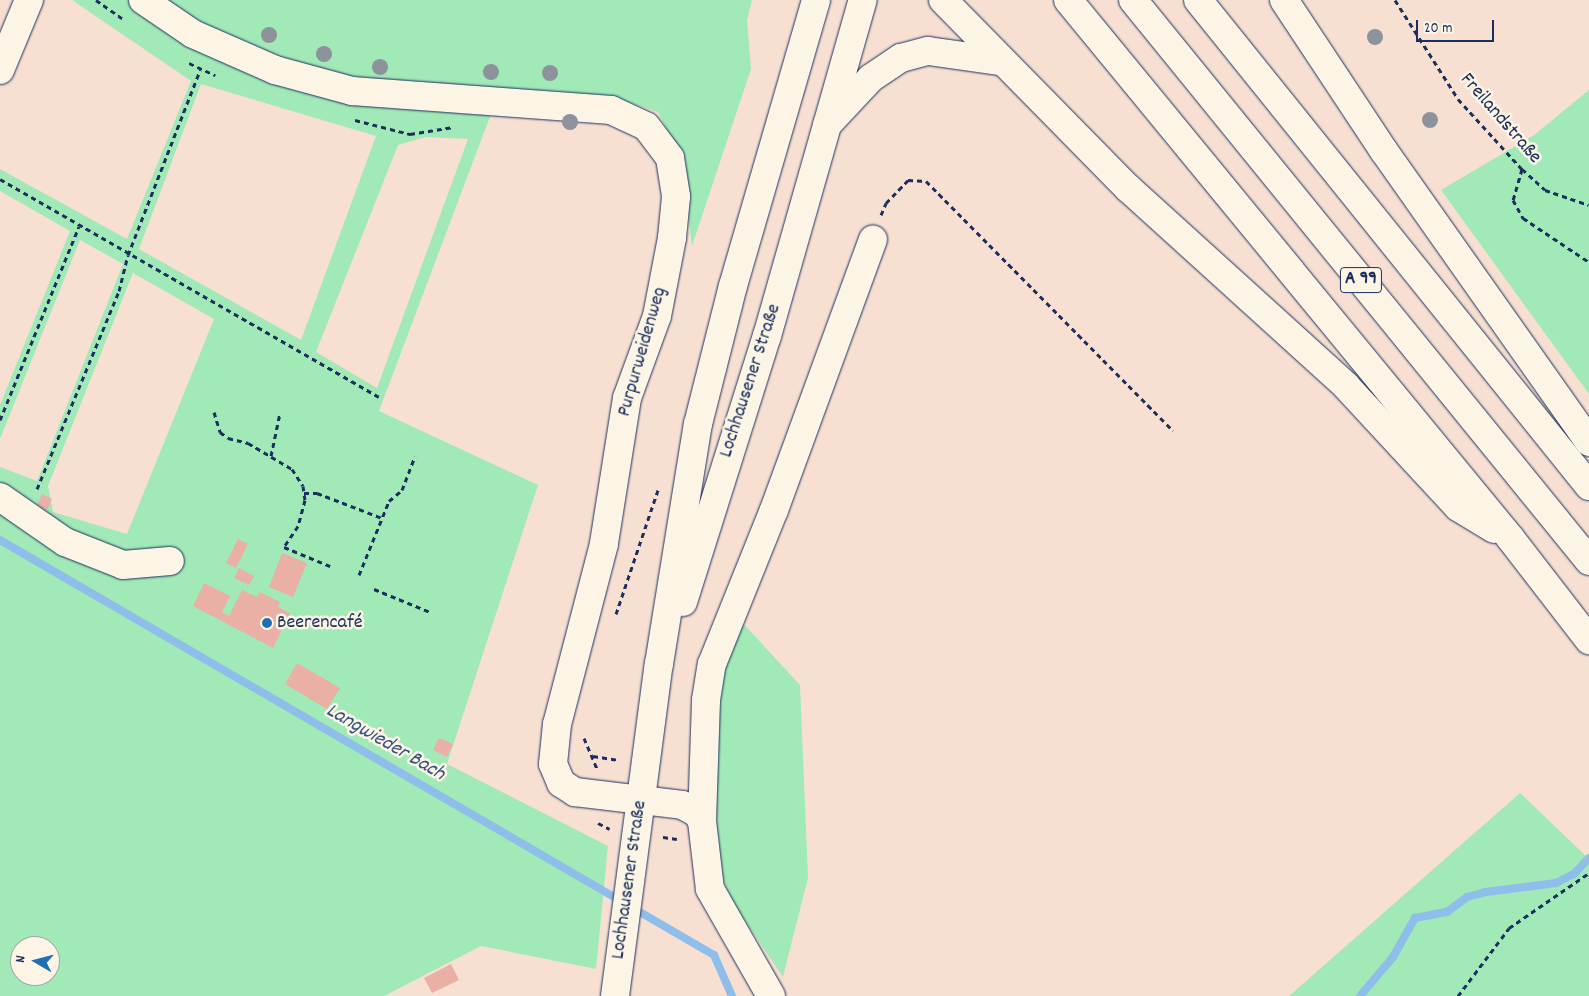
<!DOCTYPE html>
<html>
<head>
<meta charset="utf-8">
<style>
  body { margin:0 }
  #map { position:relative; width:1589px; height:996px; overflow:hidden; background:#f7e0d2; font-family:Dekko,sans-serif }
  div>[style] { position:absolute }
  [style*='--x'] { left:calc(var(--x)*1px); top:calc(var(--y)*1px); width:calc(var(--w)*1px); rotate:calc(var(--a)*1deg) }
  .green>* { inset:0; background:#a1e9b7 }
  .stream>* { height:8px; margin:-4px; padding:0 4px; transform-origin:4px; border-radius:4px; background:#8ebee9 }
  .building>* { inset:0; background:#eab0a5 }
  .path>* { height:3px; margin-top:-1.5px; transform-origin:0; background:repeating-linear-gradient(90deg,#1b2f5e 0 5px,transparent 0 9px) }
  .roads { filter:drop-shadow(0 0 1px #1b2f5e) drop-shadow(0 0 1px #1b2f5e) }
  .minor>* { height:28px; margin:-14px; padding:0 14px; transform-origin:14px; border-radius:14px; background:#fcf5e5 }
  .major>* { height:28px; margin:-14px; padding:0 14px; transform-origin:14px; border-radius:14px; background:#fcf5e5 }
  .highway>* { height:28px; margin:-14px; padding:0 14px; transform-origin:14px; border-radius:14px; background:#fcf5e5 }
  .trees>* { width:16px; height:16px; margin:-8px; border-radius:50%; background:#8d939c }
  .dots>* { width:14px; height:14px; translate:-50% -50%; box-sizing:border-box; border:2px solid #fcf5e5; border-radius:50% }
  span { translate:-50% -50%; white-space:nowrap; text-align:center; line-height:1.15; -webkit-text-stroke:5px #fcf5e5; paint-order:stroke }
  .shield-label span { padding:1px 4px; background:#fcf5e5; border:1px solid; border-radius:4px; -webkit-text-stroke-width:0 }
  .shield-label { font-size:19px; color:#1b2f5e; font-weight:700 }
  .street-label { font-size:20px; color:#1b2f5e }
  .poi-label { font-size:20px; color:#1b2f5e }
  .left { translate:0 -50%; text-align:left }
  .water-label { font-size:21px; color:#385381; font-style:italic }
  .north { position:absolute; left:10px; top:936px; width:50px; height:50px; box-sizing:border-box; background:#fcf5e5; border:1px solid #a2a6af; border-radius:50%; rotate:278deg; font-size:14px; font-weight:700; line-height:20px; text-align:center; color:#1b2f5e }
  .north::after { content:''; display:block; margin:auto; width:18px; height:22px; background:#1f6fb2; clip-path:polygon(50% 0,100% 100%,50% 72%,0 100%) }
  .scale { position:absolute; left:1416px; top:20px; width:78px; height:22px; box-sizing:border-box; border:2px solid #1b2f5e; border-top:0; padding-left:6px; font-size:15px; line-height:18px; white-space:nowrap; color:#1b2f5e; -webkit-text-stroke:4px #fcf5e5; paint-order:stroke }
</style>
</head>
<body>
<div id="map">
  <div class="green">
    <i style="clip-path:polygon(evenodd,72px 0,752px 0,747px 20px,751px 69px,692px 246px,681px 157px,658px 112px,610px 96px,353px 82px,225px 36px,221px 61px,491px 114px,379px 411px,538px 485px,447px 764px,608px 846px,596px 969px,481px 946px,384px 996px,0 996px,0 467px,37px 481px,123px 264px,80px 240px,0 439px,0 405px,70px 231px,0 191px,0 169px,127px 239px,191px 81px,72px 0,201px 84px,376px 136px,301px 340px,139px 249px,201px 84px,72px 0,426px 137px,468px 139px,377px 388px,316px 352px,398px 145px,426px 137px,72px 0,133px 273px,214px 319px,127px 534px,53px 512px,48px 486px,133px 273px,72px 0,20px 946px,50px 946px,50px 976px,20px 976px,20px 946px)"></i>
    <i style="clip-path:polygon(1589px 90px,1589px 394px,1441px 190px,1534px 135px)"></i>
    <i style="clip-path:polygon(739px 619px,800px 685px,808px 878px,783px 977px,733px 903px,718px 867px,714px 687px)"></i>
    <i style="clip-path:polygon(1520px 793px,1589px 859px,1589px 996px,1289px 996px)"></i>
  </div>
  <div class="stream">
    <i style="--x:0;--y:540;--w:826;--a:30.17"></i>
    <i style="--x:714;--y:955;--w:45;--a:66.3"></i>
    <i style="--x:1360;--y:996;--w:51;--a:-49.8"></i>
    <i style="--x:1393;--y:957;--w:45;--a:-60.6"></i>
    <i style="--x:1415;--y:918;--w:33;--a:-11"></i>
    <i style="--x:1447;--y:912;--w:25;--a:-37"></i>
    <i style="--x:1467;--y:897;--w:20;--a:-15"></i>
    <i style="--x:1486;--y:892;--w:71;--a:-7.3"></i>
    <i style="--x:1556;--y:883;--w:20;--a:-27"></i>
    <i style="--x:1574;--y:874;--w:22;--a:-47"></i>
  </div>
  <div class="building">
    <i style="clip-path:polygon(42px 494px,52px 499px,47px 510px,37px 505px)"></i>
    <i style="clip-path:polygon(238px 539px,248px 544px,236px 568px,226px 563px)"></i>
    <i style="clip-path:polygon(282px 553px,307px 563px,293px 597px,269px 587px)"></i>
    <i style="clip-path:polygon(239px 568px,254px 576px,249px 585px,234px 578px)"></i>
    <i style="clip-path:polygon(204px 583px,230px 596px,222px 612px,229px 616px,242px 590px,257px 597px,260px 592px,280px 602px,278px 607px,290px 613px,273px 648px,193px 606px)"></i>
    <i style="clip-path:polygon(297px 663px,340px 688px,327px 709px,285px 684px)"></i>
    <i style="clip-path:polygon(439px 738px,453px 744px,447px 757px,433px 750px)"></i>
    <i style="clip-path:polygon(451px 964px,459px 980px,432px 993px,424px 978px)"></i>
  </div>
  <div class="path">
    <i style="--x:96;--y:0;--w:32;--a:35"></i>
    <i style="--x:1395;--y:0;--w:117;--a:57.5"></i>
    <i style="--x:1458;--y:99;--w:95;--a:47.6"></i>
    <i style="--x:1522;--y:169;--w:31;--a:42"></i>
    <i style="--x:1545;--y:190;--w:46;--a:18.8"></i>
    <i style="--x:189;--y:63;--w:29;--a:25"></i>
    <i style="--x:355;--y:120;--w:57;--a:14.3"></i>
    <i style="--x:410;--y:134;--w:44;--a:-9.2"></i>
    <i style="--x:1522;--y:169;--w:32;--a:106"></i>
    <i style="--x:1513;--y:200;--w:21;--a:61"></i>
    <i style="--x:1523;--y:218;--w:79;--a:33.7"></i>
    <i style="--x:0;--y:179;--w:437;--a:29.9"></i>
    <i style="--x:881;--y:215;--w:13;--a:-67"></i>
    <i style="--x:886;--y:203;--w:32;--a:-46"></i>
    <i style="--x:908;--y:180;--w:18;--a:3"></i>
    <i style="--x:926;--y:181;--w:351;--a:45.3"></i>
    <i style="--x:214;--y:412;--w:21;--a:73"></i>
    <i style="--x:220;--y:432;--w:10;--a:37"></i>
    <i style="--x:228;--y:438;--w:21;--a:14"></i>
    <i style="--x:248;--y:443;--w:51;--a:30.6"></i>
    <i style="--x:292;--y:469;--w:20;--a:57"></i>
    <i style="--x:303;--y:486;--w:14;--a:82"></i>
    <i style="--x:305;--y:500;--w:27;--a:105"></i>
    <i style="--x:298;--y:526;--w:25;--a:124"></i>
    <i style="--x:284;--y:547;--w:50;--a:22.4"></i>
    <i style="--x:0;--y:420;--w:209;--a:-67.8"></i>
    <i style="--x:271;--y:456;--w:44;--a:-78.2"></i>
    <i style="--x:37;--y:489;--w:214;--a:-67.5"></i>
    <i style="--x:119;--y:291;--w:37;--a:-76"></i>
    <i style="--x:128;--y:255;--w:199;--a:-68.7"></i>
    <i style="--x:304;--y:493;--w:13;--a:0"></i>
    <i style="--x:317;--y:493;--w:70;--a:21"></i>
    <i style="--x:359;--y:575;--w:80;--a:-67.9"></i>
    <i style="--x:389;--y:501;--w:17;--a:-40"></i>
    <i style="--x:402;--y:490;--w:36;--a:-69"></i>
    <i style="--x:374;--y:589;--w:61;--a:22.3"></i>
    <i style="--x:616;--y:614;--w:131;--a:-71.3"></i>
    <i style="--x:584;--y:738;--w:34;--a:67"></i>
    <i style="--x:593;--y:756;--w:26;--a:9"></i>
    <i style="--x:598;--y:823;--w:13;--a:27"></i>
    <i style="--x:663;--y:837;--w:14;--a:8"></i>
    <i style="--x:1458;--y:996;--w:85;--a:-53.1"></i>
    <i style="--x:1509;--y:928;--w:97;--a:-34.5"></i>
  </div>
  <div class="roads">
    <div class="minor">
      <i style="--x:143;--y:0;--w:60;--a:34.2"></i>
      <i style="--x:193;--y:34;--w:90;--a:23.7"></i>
      <i style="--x:275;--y:70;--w:80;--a:15.3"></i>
      <i style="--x:352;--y:91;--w:260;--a:4.2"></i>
      <i style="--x:611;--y:110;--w:38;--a:25"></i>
      <i style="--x:646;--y:126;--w:40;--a:53"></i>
      <i style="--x:670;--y:158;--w:39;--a:81"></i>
      <i style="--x:676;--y:197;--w:41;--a:95.6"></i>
      <i style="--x:672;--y:238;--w:79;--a:100.9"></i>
      <i style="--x:657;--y:316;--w:87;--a:110.1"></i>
      <i style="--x:627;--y:398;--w:148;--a:99"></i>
      <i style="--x:604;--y:544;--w:186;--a:104.6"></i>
      <i style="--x:557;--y:724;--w:40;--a:95.7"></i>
      <i style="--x:553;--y:764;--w:21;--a:67"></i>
      <i style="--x:561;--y:783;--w:17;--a:33"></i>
      <i style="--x:575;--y:792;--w:108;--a:6.9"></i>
      <i style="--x:682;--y:805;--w:17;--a:28"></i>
      <i style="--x:697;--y:813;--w:9;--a:58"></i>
      <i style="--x:702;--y:821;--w:68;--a:83.3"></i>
      <i style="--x:710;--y:889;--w:123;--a:60.3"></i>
      <i style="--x:0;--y:70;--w:76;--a:-67.5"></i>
      <i style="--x:0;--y:497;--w:79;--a:34.7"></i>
      <i style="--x:65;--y:542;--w:62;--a:21.6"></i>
      <i style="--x:123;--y:565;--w:47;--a:-4.9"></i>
      <i style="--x:702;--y:821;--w:121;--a:-88.1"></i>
      <i style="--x:706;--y:700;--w:36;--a:-81"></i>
      <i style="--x:712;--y:664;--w:166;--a:-68.1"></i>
      <i style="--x:774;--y:510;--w:288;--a:-69.9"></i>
    </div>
    <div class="major">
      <i style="--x:683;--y:602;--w:279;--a:-72.5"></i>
      <i style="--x:767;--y:336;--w:349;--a:-74.1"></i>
      <i style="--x:615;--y:996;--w:335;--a:-82.5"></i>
      <i style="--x:659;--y:664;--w:243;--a:-80.8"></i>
      <i style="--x:698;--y:424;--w:142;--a:-75.8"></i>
      <i style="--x:733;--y:286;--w:298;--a:-73.8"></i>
    </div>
    <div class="highway">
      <i style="--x:943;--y:0;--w:264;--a:45.5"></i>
      <i style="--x:1128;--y:188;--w:294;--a:42.2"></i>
      <i style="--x:1346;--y:386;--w:165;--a:47.2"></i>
      <i style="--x:1458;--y:507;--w:42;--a:31.4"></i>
      <i style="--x:1068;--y:0;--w:698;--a:50.58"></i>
      <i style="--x:1511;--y:539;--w:128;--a:52.3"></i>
      <i style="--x:1133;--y:0;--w:723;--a:50.89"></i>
      <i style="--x:1198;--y:0;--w:624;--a:51.18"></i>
      <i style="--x:1284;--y:0;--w:181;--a:56.5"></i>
      <i style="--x:1384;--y:151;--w:356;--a:54.8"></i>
      <i style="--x:827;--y:125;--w:64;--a:-46.9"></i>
      <i style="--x:871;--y:78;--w:36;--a:-34"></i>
      <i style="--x:901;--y:58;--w:28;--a:-15"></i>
      <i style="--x:928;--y:51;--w:73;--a:7.9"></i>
    </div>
  </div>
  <div class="trees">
    <i style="left:269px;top:35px"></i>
    <i style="left:1375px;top:37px"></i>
    <i style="left:324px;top:54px"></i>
    <i style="left:380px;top:67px"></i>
    <i style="left:491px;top:72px"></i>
    <i style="left:550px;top:73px"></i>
    <i style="left:1430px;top:120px"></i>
    <i style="left:570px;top:122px"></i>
  </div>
  <div class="dots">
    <i style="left:267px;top:623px;background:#1f6fb2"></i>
  </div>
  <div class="shield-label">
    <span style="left:1361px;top:280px">A 99</span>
  </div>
  <div class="street-label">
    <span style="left:1500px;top:119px;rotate:49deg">Freilandstraße</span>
    <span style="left:643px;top:352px;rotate:-74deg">Purpurweidenweg</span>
    <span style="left:751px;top:381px;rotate:-72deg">Lochhausener Straße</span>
    <span style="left:630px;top:880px;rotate:-82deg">Lochhausener Straße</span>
  </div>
  <div class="poi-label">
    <span class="left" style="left:277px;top:623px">Beerencafé</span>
  </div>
  <div class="water-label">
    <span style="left:385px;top:743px;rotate:30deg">Langwieder Bach</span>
  </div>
  <div class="north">N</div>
  <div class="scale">20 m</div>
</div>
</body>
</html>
